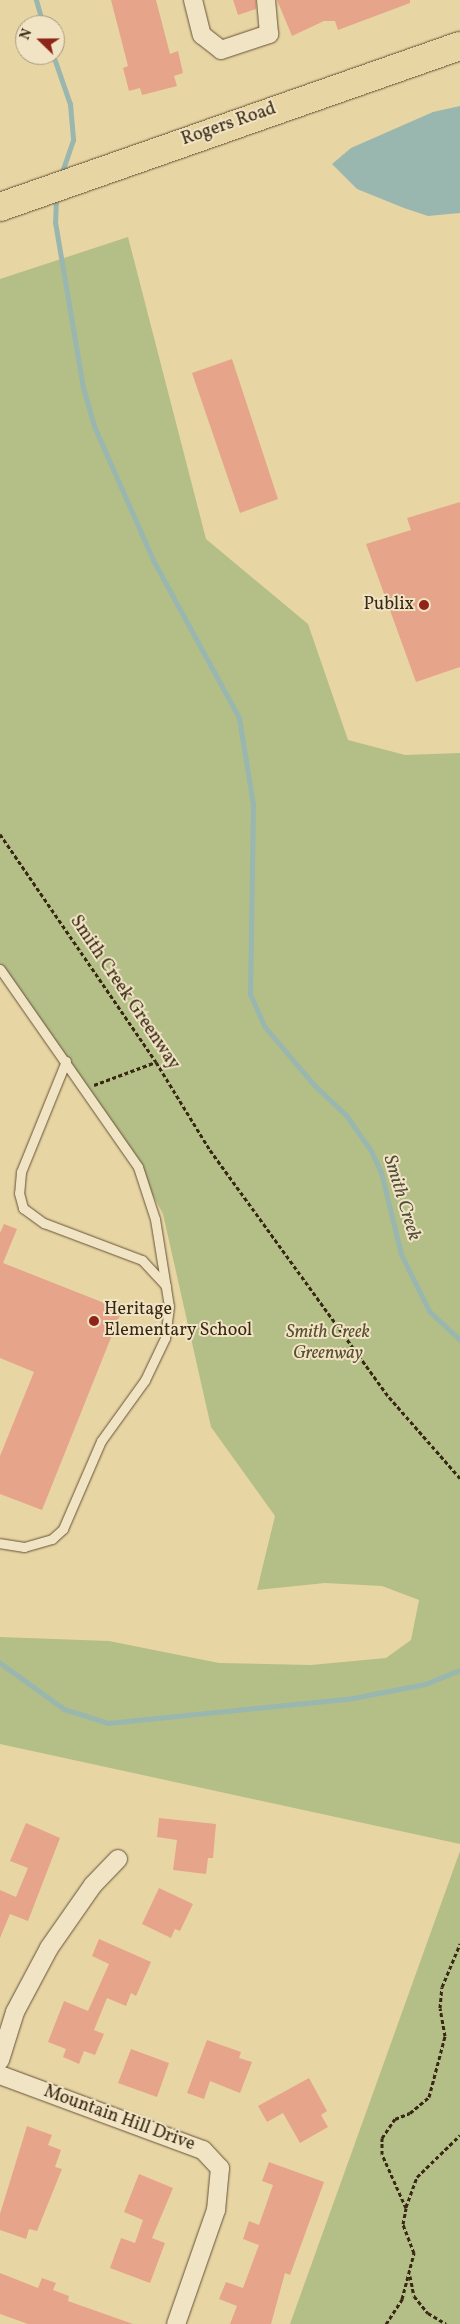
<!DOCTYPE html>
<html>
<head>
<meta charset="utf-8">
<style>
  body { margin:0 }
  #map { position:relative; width:460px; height:2324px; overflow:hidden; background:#e8d5a4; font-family:Vollkorn,serif }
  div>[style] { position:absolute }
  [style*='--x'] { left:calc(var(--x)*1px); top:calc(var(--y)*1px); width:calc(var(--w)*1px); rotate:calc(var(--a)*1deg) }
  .green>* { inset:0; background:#b4be87 }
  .water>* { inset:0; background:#99b7af }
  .stream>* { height:5px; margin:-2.5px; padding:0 2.5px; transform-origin:2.5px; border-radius:2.5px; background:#99b7af }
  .building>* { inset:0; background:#e6a48a }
  .path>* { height:3px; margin-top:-1.5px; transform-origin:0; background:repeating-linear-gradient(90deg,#392814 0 4px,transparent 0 6.5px) }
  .roads { filter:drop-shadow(0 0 1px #655338) drop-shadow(0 0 1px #655338) }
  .service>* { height:9px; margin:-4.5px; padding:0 4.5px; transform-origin:4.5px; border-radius:4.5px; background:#f0e4c4 }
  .minor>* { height:18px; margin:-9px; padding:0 9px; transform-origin:9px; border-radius:9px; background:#f0e4c4 }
  .primary>* { height:28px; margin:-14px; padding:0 14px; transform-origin:14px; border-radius:14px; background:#e8d5a4 }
  .dots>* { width:14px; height:14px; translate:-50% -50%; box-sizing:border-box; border:2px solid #f0e4c4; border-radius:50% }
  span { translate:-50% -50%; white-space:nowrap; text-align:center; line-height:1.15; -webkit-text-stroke:4px #f0e4c4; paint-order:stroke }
  .street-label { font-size:18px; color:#392814 }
  .poi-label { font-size:18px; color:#392814 }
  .right { translate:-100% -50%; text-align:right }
  .left { translate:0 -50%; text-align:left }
  .park-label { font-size:18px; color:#584e31; font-style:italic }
  .water-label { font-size:19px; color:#514c3b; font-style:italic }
  .north { position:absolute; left:15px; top:15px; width:50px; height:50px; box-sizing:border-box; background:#f0e4c4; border:1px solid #a7997e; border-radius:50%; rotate:292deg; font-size:14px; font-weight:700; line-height:20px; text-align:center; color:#392814 }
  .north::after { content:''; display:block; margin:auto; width:18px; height:22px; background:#8f2418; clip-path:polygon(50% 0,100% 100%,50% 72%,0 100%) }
</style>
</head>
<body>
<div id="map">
  <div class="green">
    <i style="clip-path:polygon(128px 237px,206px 539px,308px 624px,348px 740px,405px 755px,460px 753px,460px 1844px,0 1744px,0 1637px,109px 1641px,219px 1663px,311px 1665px,386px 1658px,411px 1640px,419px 1600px,382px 1586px,325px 1583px,257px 1590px,275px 1516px,211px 1427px,163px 1214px,138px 1167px,0 969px,0 279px)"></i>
    <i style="clip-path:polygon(460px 1851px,460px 2324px,290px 2324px)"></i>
  </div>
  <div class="water">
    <i style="clip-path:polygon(460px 106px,460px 213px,428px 216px,404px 208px,357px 189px,332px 164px,351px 148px,433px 112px)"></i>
  </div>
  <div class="stream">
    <i style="--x:36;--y:0;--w:26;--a:74"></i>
    <i style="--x:53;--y:55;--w:52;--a:70.9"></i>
    <i style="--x:70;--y:104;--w:36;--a:85"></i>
    <i style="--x:73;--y:140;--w:39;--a:109"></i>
    <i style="--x:56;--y:197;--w:25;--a:92"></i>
    <i style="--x:55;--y:222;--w:167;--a:80.4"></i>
    <i style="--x:83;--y:387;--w:41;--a:74.2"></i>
    <i style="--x:94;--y:426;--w:146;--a:66.2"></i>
    <i style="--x:153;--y:560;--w:180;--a:61.4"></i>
    <i style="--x:239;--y:718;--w:87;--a:80.8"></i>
    <i style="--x:253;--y:804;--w:190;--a:90.9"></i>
    <i style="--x:250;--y:994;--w:35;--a:66"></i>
    <i style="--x:264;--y:1026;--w:77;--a:49.7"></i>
    <i style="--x:314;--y:1085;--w:44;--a:43.2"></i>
    <i style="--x:346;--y:1115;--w:44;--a:55.2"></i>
    <i style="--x:371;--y:1151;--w:23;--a:65"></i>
    <i style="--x:381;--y:1172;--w:84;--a:76.3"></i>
    <i style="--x:401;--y:1254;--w:64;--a:63.8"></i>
    <i style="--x:429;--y:1311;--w:42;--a:43.1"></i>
    <i style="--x:0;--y:1663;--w:79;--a:35.7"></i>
    <i style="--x:64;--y:1709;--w:46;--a:17.7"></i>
    <i style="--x:108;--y:1723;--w:246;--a:-5.8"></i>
    <i style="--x:353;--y:1698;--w:73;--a:-11"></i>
    <i style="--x:425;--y:1684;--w:38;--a:-22"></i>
  </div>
  <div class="building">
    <i style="clip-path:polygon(111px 0,156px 0,170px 54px,178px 51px,183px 73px,174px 76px,177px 86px,142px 95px,140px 88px,129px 91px,123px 68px,128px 66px)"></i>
    <i style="clip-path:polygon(233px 0,256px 0,256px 9px,238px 15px)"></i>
    <i style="clip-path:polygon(277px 0,410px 0,410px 3px,338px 30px,335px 21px,324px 21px,292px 36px)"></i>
    <i style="clip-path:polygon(232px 359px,278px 499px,240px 513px,192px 373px)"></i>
    <i style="clip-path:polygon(460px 502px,460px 667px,416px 682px,366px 544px,411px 530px,407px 518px)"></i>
    <i style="clip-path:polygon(4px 1224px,17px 1229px,3px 1263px,122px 1310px,42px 1510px,0 1494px,0 1456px,34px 1372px,0 1358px,0 1233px)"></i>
    <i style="clip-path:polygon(159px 1818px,216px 1824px,213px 1858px,208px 1858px,206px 1874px,173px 1870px,177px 1840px,157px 1837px)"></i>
    <i style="clip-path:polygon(26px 1823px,60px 1838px,28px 1921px,10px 1914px,0 1938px,0 1890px,16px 1897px,28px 1868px,10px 1861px)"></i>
    <i style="clip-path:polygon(159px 1888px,193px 1904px,180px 1931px,175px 1929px,171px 1938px,142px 1924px)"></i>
    <i style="clip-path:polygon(99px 1939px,151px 1962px,136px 1996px,131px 1993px,126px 2006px,107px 1998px,94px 2030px,104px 2034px,95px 2055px,84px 2051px,79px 2064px,63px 2057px,66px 2049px,48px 2042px,64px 2001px,88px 2011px,109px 1964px,92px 1956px)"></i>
    <i style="clip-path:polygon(207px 2040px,241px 2052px,239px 2058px,252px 2062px,240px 2093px,210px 2081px,204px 2099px,187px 2093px)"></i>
    <i style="clip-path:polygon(131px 2049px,169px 2063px,157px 2097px,118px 2083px)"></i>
    <i style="clip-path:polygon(309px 2078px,327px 2111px,321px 2115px,328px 2127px,300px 2143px,283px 2113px,267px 2122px,258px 2106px)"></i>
    <i style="clip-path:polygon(27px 2126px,52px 2135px,48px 2145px,61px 2150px,55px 2167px,62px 2169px,37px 2231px,29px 2229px,26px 2239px,0 2230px,0 2214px)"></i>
    <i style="clip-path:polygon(269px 2162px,324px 2182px,290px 2275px,285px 2273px,271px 2324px,230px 2324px,237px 2306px,219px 2299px,226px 2282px,243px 2288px,259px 2245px,243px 2239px,249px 2221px,259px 2225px,273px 2185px,262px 2181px)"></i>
    <i style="clip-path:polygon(139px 2174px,173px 2188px,152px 2238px,165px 2243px,150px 2283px,110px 2268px,121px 2238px,135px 2243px,143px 2220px,124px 2212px)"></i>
    <i style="clip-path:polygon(0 2273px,38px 2288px,42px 2278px,56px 2283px,53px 2290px,69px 2296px,68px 2301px,133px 2324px,28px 2324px,0 2314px)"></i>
  </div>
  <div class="path">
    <i style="--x:0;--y:834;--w:276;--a:55.6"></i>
    <i style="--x:156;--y:1062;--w:103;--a:58.5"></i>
    <i style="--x:210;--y:1150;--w:305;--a:54.1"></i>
    <i style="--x:389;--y:1397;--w:108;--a:48.8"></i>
    <i style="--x:94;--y:1085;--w:66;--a:-20.4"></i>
    <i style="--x:406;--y:2207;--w:32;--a:-70"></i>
    <i style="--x:417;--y:2177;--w:60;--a:-44.3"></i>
    <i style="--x:410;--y:2276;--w:20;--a:79"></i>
    <i style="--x:414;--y:2296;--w:22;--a:51"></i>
    <i style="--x:428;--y:2313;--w:21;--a:31"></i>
    <i style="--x:386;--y:2324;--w:30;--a:-57"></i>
    <i style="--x:402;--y:2299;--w:48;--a:-75.4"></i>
    <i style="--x:414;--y:2253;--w:31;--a:-111"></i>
    <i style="--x:403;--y:2224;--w:16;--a:-79"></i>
    <i style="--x:406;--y:2208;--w:59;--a:-114"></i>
    <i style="--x:382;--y:2154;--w:16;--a:-90"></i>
    <i style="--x:382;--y:2138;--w:23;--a:-56"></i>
    <i style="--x:395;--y:2119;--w:16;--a:-22"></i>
    <i style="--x:410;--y:2113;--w:25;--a:-40"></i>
    <i style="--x:429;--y:2097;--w:63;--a:-75.3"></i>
    <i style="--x:445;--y:2036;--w:28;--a:-100"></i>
    <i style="--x:440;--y:2008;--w:21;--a:-85"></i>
    <i style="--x:442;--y:1987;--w:47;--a:-67.3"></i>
  </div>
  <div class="roads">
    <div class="service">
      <i style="--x:0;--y:969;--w:241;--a:55.1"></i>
      <i style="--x:138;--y:1167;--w:55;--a:71.9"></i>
      <i style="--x:155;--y:1219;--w:88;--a:80.9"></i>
      <i style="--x:169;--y:1306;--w:32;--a:97"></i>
      <i style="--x:165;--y:1338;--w:47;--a:115.5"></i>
      <i style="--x:145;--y:1380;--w:75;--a:125.8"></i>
      <i style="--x:101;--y:1441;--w:96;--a:113.4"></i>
      <i style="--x:63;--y:1529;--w:15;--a:138"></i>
      <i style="--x:52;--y:1539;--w:29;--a:164"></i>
      <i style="--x:24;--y:1547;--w:24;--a:-171"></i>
      <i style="--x:66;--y:1061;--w:120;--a:112.1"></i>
      <i style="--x:21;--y:1172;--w:21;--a:95"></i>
      <i style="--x:19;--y:1193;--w:16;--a:75"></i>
      <i style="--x:23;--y:1208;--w:26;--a:36"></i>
      <i style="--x:44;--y:1223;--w:105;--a:20.7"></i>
      <i style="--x:142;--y:1260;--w:35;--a:47"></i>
    </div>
    <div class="minor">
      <i style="--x:193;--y:0;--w:36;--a:76"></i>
      <i style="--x:202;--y:35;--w:24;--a:38"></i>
      <i style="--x:221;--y:50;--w:51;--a:-18.4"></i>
      <i style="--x:269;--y:34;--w:34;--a:-95"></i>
      <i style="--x:0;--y:2060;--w:50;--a:-72.6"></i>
      <i style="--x:15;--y:2012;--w:72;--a:-62"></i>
      <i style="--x:49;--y:1948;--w:77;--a:-55.1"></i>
      <i style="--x:93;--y:1885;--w:36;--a:-46"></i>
      <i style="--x:0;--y:2075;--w:216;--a:20.3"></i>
      <i style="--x:203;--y:2150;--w:25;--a:47"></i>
      <i style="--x:220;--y:2168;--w:42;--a:95.4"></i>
      <i style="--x:216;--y:2210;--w:121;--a:109.3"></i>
    </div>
    <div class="primary">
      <i style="--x:0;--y:207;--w:487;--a:-19.3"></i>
    </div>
  </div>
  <div class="dots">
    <i style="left:424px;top:605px;background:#8f2418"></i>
    <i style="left:94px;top:1321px;background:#8f2418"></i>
  </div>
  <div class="street-label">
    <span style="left:229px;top:125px;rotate:-19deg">Rogers Road</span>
    <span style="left:124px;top:993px;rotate:56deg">Smith Creek Greenway</span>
    <span style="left:119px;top:2119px;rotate:20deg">Mountain Hill Drive</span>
  </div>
  <div class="poi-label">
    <span class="right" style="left:414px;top:605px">Publix</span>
    <span class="left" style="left:104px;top:1321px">Heritage<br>Elementary School</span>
  </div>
  <div class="park-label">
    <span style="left:328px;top:1344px">Smith Creek<br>Greenway</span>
  </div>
  <div class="water-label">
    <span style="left:401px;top:1198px;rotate:73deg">Smith Creek</span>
  </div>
  <div class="north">N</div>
</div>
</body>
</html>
